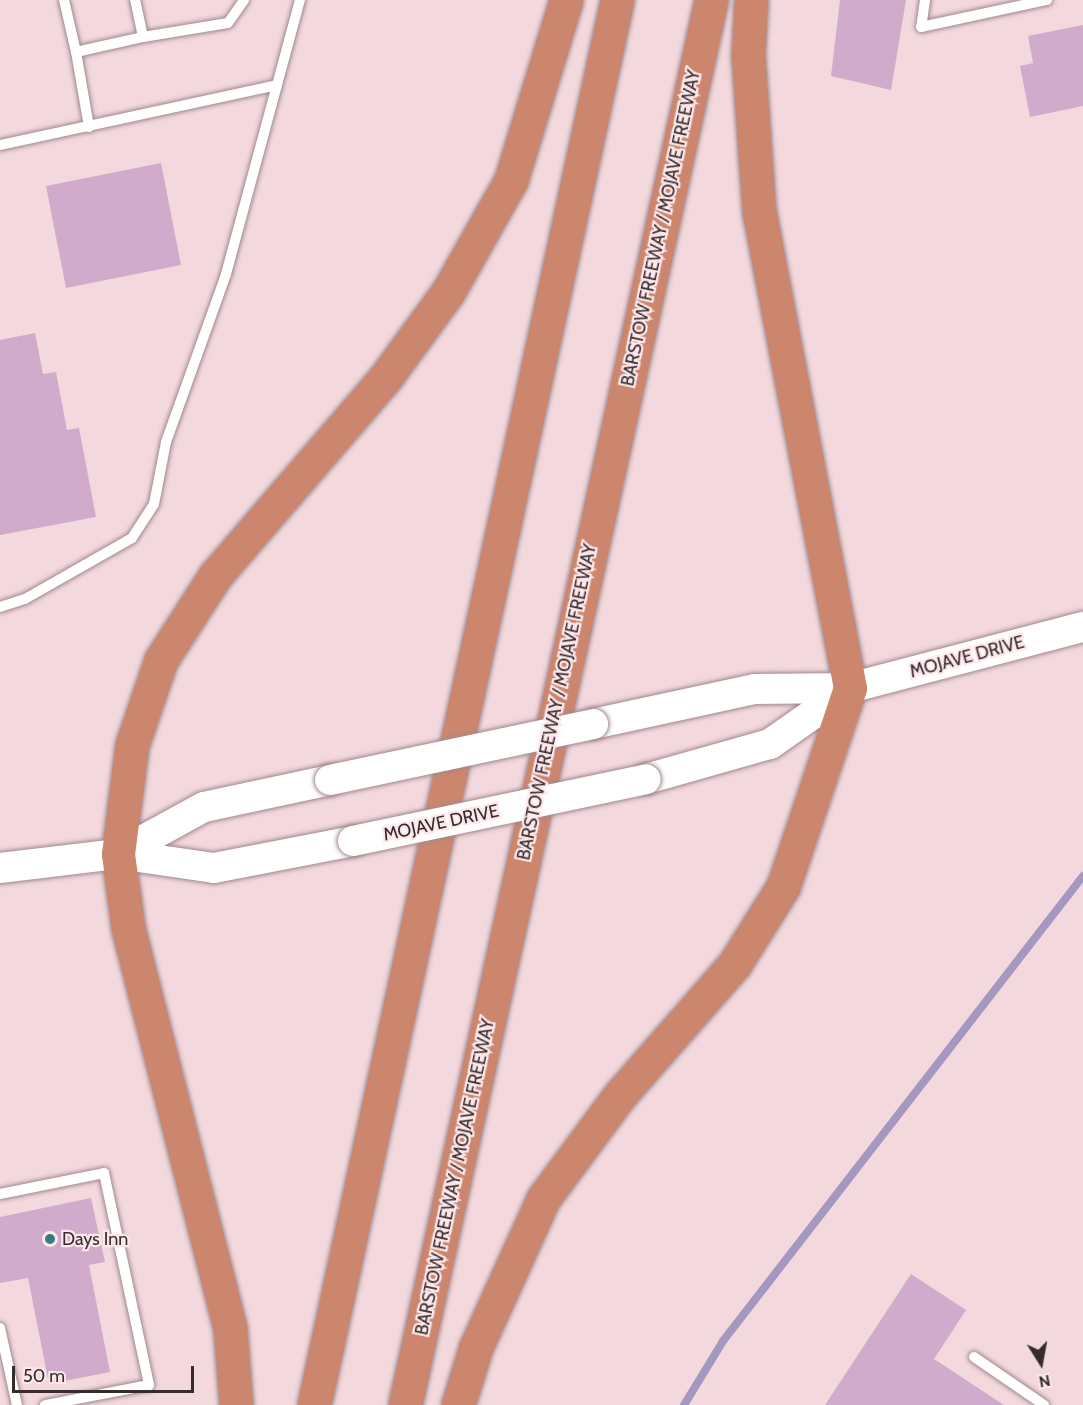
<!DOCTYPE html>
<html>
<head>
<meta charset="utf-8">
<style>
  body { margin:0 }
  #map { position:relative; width:1083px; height:1405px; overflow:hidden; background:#f3d8dd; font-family:Cabin,sans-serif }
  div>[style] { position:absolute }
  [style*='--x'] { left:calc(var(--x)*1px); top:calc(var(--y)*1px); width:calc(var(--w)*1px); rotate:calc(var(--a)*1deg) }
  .stream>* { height:8px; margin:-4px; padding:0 4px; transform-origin:4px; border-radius:4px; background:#a498c1 }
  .building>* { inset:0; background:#d1abcb }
  .roads { filter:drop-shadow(0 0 2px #a0888c) drop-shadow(0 0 2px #a0888c) }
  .lane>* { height:10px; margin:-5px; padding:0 5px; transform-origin:5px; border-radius:5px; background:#fff }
  .secondary>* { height:30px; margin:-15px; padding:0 15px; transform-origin:15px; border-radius:15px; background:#fff }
  .highway>* { height:33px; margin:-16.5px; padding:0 16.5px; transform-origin:16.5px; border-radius:16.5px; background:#cc866e }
  .bridges { filter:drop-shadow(0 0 2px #a0888c) drop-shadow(0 0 2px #a0888c) }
  .secondary-bridge>* { height:30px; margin:-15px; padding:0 15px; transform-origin:15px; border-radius:15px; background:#fff }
  .dots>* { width:16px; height:16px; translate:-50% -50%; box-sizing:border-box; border:3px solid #fde7eb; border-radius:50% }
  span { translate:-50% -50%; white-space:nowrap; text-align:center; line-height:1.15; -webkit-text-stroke:4.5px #fde7eb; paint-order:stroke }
  .street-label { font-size:18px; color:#362c2e }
  .poi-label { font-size:18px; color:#362c2e }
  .left { translate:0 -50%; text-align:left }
  .north { position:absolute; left:1011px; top:1333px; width:60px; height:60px; -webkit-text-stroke:4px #fde7eb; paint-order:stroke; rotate:169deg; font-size:16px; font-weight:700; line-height:24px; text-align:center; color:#362c2e }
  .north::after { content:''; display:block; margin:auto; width:21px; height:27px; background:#362c2e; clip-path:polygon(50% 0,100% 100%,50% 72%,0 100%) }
  .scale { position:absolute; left:12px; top:1366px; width:182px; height:27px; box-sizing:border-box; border:3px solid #362c2e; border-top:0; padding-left:8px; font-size:18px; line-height:21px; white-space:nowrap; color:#362c2e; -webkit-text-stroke:4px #fde7eb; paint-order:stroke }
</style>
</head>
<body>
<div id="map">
  <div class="stream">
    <i style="--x:684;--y:1405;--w:75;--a:-58.6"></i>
    <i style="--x:723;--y:1341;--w:588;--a:-52.25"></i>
  </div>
  <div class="building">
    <i style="clip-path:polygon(840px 0,906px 0,891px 90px,831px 76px)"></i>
    <i style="clip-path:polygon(1083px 25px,1083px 106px,1030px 117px,1020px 66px,1033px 63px,1028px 36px)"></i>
    <i style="clip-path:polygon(161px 163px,181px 265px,66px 288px,46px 186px)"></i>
    <i style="clip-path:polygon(35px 333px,43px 374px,56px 372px,67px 430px,79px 428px,96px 517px,0 535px,0 340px)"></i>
    <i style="clip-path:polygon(91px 1198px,105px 1262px,89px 1265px,110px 1372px,49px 1384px,28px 1278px,0 1283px,0 1217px)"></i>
    <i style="clip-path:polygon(911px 1274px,966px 1310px,934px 1359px,1004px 1405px,825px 1405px)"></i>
  </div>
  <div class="roads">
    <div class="lane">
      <i style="--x:64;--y:0;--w:53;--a:77"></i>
      <i style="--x:925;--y:0;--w:27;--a:98"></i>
      <i style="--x:921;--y:27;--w:129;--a:-12.1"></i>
      <i style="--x:143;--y:37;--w:86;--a:-9.4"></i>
      <i style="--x:228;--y:23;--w:28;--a:-55"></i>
      <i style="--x:89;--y:127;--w:76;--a:-99.8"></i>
      <i style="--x:76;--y:52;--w:69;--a:-12.6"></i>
      <i style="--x:143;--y:37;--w:38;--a:-102"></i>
      <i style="--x:0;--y:145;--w:283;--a:-12.2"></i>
      <i style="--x:0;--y:607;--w:26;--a:-18"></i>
      <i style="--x:25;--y:599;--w:123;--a:-29.7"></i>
      <i style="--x:132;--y:538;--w:40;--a:-57.1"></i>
      <i style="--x:154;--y:504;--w:63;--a:-79"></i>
      <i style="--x:166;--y:442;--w:178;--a:-70.3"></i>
      <i style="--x:226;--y:274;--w:284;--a:-74.9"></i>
      <i style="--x:0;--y:1194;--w:106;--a:-11.4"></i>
      <i style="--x:104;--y:1173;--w:217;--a:78"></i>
      <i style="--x:149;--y:1385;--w:106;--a:169.1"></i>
      <i style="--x:0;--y:1328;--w:79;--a:77.6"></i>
      <i style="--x:974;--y:1357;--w:85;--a:34.4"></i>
    </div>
    <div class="secondary">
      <i style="--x:593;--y:724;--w:166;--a:-12.2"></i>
      <i style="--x:755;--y:689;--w:95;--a:-0.6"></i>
      <i style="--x:850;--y:688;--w:241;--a:-14.7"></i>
      <i style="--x:646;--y:779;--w:129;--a:-15.8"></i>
      <i style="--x:770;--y:744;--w:98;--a:-35"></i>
      <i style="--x:118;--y:854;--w:98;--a:-28.7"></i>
      <i style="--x:204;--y:807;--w:129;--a:-12.1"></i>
      <i style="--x:0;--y:868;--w:119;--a:-6.8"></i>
      <i style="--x:118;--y:854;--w:97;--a:8.3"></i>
      <i style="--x:214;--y:868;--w:142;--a:-11"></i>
    </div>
    <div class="highway">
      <i style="--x:236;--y:1405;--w:77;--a:-94.5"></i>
      <i style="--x:230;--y:1328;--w:414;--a:-104.3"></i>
      <i style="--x:128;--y:927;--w:74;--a:-97.8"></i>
      <i style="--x:118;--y:854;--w:110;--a:-82.7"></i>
      <i style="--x:132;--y:745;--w:90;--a:-71.2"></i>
      <i style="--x:161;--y:660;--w:100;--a:-57.3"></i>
      <i style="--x:215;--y:576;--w:262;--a:-49.3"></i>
      <i style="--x:386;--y:377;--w:105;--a:-53.9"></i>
      <i style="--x:448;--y:292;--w:129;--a:-60.6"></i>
      <i style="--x:511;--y:180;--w:188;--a:-73"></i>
      <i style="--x:314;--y:1405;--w:1437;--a:-77.83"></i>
      <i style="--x:405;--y:1405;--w:1438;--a:-77.71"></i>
      <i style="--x:458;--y:1405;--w:61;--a:-72.8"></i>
      <i style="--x:476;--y:1347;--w:162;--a:-65.6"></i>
      <i style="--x:543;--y:1199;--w:129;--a:-53.5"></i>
      <i style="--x:620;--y:1095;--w:173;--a:-48.8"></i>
      <i style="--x:734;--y:965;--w:92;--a:-57.9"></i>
      <i style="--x:783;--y:887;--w:210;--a:-71.4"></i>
      <i style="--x:850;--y:688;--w:485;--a:-100.8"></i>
      <i style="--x:759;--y:212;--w:157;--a:-94"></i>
      <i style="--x:748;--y:55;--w:55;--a:-86.9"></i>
    </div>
  </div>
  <div class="bridges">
    <div class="secondary-bridge">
      <i style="--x:330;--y:780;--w:269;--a:-12"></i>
      <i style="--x:353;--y:841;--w:299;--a:-11.9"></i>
    </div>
  </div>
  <div class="dots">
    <i style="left:50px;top:1239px;background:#347d7e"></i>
  </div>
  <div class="street-label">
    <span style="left:661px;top:228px;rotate:-78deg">BARSTOW FREEWAY / MOJAVE FREEWAY</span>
    <span style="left:967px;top:657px;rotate:-15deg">MOJAVE DRIVE</span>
    <span style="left:557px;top:702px;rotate:-78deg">BARSTOW FREEWAY / MOJAVE FREEWAY</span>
    <span style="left:441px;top:823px;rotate:-12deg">MOJAVE DRIVE</span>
    <span style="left:455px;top:1177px;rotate:-78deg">BARSTOW FREEWAY / MOJAVE FREEWAY</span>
  </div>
  <div class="poi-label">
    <span class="left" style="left:62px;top:1239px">Days Inn</span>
  </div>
  <div class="north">N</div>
  <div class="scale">50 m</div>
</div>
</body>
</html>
